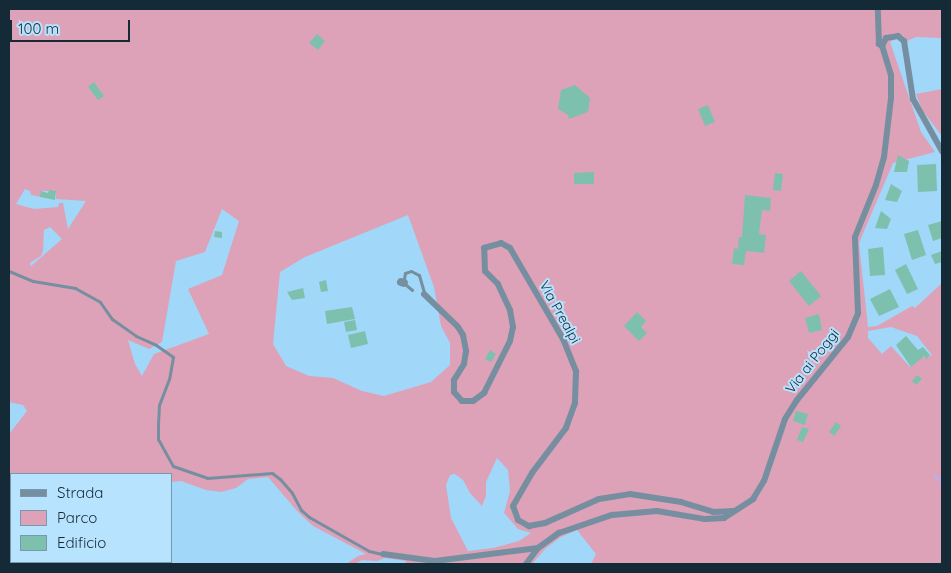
<!DOCTYPE html>
<html>
<head>
<meta charset="utf-8">
<style>
  body { margin:0 }
  #map { position:relative; width:951px; height:573px; overflow:hidden; background:#a1d7f9; font-family:Quicksand,sans-serif }
  div>[style] { position:absolute }
  [style*='--x'] { left:calc(var(--x)*1px); top:calc(var(--y)*1px); width:calc(var(--w)*1px); rotate:calc(var(--a)*1deg) }
  .green>* { inset:0; background:#dda2b7 }
  .stream>* { height:2.5px; margin:-1.25px; padding:0 1.25px; transform-origin:1.25px; border-radius:1.25px; background:#bdade9 }
  .building>* { inset:0; background:#7dc0ae }
  .service>* { height:3px; margin:-1.5px; padding:0 1.5px; transform-origin:1.5px; border-radius:1.5px; background:#768fa0 }
  .minor>* { height:6px; margin:-3px; padding:0 3px; transform-origin:3px; border-radius:3px; background:#768fa0 }
  .tertiary>* { height:8px; margin:-4px; padding:0 4px; transform-origin:4px; border-radius:4px; background:#768fa0 }
  span { translate:-50% -50%; white-space:nowrap; text-align:center; line-height:1.15; -webkit-text-stroke:4px #b8e3fe; paint-order:stroke }
  .street-label { font-size:14px; color:#152a37 }
  .frame { position:absolute; inset:0; border:10px solid #152a37; pointer-events:none }
  .legend { position:absolute; left:10px; top:473px; width:162px; height:90px; box-sizing:border-box; background:#b8e3fe; border:1px solid #7799ae; margin:0; padding:6px 9px; list-style:none; font-size:15px; color:#152a37 }
  .legend li { display:flex; align-items:center; gap:10px; height:25px }
  .legend b { width:25px; border:1px solid #7799ae }
  .scale { position:absolute; left:10px; top:20px; width:120px; height:22px; box-sizing:border-box; border:2px solid #152a37; border-top:0; padding-left:6px; font-size:15px; line-height:18px; white-space:nowrap; color:#152a37; -webkit-text-stroke:4px #b8e3fe; paint-order:stroke }
</style>
</head>
<body>
<div id="map">
  <div class="green">
    <i style="clip-path:polygon(evenodd,9px 9px,942px 9px,941px 38px,916px 37px,907px 41px,903px 35px,890px 42px,921px 132px,935px 152px,893px 163px,859px 243px,868px 327px,877px 326px,912px 306px,915px 308px,942px 283px,942px 564px,591px 564px,596px 554px,577px 530px,561px 537px,546px 548px,532px 564px,405px 564px,406px 561px,385px 558px,377px 561px,362px 560px,355px 564px,346px 564px,358px 556px,366px 554px,313px 526px,298px 512px,268px 477px,248px 479px,236px 488px,221px 492px,206px 490px,181px 481px,171px 482px,171px 474px,11px 474px,11px 562px,170px 562px,170px 564px,9px 564px,9px 434px,27px 411px,23px 405px,9px 402px,9px 145px,11px 145px,9px 144px,9px 9px,25px 189px,30px 191px,31px 195px,41px 197px,42px 191px,49px 191px,56px 192px,56px 199px,86px 201px,68px 229px,63px 203px,59px 203px,58px 207px,34px 209px,16px 204px,25px 189px,9px 9px,222px 209px,239px 221px,222px 275px,188px 289px,209px 334px,154px 354px,142px 376px,135px 364px,128px 340px,149px 349px,162px 342px,176px 261px,205px 252px,222px 209px,9px 9px,408px 215px,434px 287px,441px 326px,450px 343px,450px 365px,431px 382px,384px 396px,362px 391px,333px 378px,309px 376px,286px 366px,273px 344px,280px 272px,305px 257px,408px 215px,9px 9px,50px 227px,62px 239px,31px 266px,30px 263px,41px 256px,43px 251px,44px 230px,50px 227px,9px 9px,891px 327px,917px 336px,932px 355px,925px 358px,923px 356px,910px 367px,891px 346px,882px 354px,868px 338px,868px 331px,891px 327px,9px 9px,497px 458px,508px 470px,510px 491px,504px 513px,518px 529px,531px 533px,519px 541px,493px 548px,468px 551px,451px 518px,446px 485px,450px 475px,455px 474px,463px 480px,470px 493px,482px 506px,486px 496px,486px 482px,497px 458px)"></i>
    <i style="clip-path:polygon(942px 89px,942px 136px,922px 110px,916px 94px)"></i>
  </div>
  <div class="stream">
    <i style="--x:935;--y:476;--w:9;--a:36"></i>
  </div>
  <div class="building">
    <i style="clip-path:polygon(317px 34px,325px 41px,318px 50px,309px 43px)"></i>
    <i style="clip-path:polygon(94px 82px,104px 96px,98px 100px,88px 87px)"></i>
    <i style="clip-path:polygon(575px 85px,590px 98px,588px 112px,569px 119px,568px 115px,558px 109px,561px 90px)"></i>
    <i style="clip-path:polygon(708px 105px,715px 122px,705px 126px,698px 109px)"></i>
    <i style="clip-path:polygon(898px 155px,909px 161px,907px 172px,894px 172px)"></i>
    <i style="clip-path:polygon(936px 164px,937px 191px,918px 192px,917px 165px)"></i>
    <i style="clip-path:polygon(594px 172px,594px 184px,574px 184px,574px 173px)"></i>
    <i style="clip-path:polygon(775px 173px,783px 174px,781px 191px,773px 190px)"></i>
    <i style="clip-path:polygon(891px 184px,902px 191px,897px 202px,885px 200px)"></i>
    <i style="clip-path:polygon(49px 190px,56px 191px,55px 200px,40px 197px,41px 191px,48px 193px)"></i>
    <i style="clip-path:polygon(745px 195px,771px 198px,770px 211px,762px 210px,759px 234px,766px 235px,764px 253px,746px 251px,744px 265px,732px 264px,734px 248px,738px 249px,739px 237px,742px 237px)"></i>
    <i style="clip-path:polygon(881px 211px,891px 219px,887px 229px,875px 228px)"></i>
    <i style="clip-path:polygon(942px 221px,942px 238px,933px 241px,928px 225px)"></i>
    <i style="clip-path:polygon(918px 230px,926px 255px,912px 260px,904px 234px)"></i>
    <i style="clip-path:polygon(215px 231px,222px 232px,222px 238px,214px 237px)"></i>
    <i style="clip-path:polygon(883px 247px,885px 275px,870px 276px,868px 249px)"></i>
    <i style="clip-path:polygon(942px 251px,942px 262px,935px 264px,931px 255px)"></i>
    <i style="clip-path:polygon(906px 264px,918px 289px,907px 294px,895px 270px)"></i>
    <i style="clip-path:polygon(801px 271px,821px 296px,809px 306px,789px 281px)"></i>
    <i style="clip-path:polygon(326px 280px,328px 291px,321px 292px,319px 282px)"></i>
    <i style="clip-path:polygon(303px 288px,305px 298px,292px 300px,287px 292px)"></i>
    <i style="clip-path:polygon(890px 289px,899px 307px,879px 316px,870px 299px)"></i>
    <i style="clip-path:polygon(352px 307px,355px 319px,327px 324px,325px 311px)"></i>
    <i style="clip-path:polygon(637px 312px,646px 321px,641px 327px,647px 333px,639px 341px,624px 326px)"></i>
    <i style="clip-path:polygon(819px 314px,822px 330px,809px 333px,805px 318px)"></i>
    <i style="clip-path:polygon(355px 320px,357px 330px,346px 332px,344px 322px)"></i>
    <i style="clip-path:polygon(365px 331px,368px 344px,351px 348px,348px 335px)"></i>
    <i style="clip-path:polygon(906px 336px,918px 350px,923px 347px,930px 355px,926px 359px,924px 356px,911px 367px,896px 345px)"></i>
    <i style="clip-path:polygon(490px 350px,496px 354px,491px 362px,485px 359px)"></i>
    <i style="clip-path:polygon(917px 375px,922px 379px,916px 385px,912px 381px)"></i>
    <i style="clip-path:polygon(796px 411px,808px 414px,805px 425px,793px 421px)"></i>
    <i style="clip-path:polygon(836px 422px,841px 426px,834px 436px,829px 432px)"></i>
    <i style="clip-path:polygon(802px 427px,809px 429px,803px 442px,797px 440px)"></i>
  </div>
  <div class="service">
    <i style="--x:9;--y:271;--w:26;--a:23"></i>
    <i style="--x:33;--y:281;--w:43;--a:9.5"></i>
    <i style="--x:75;--y:288;--w:29;--a:29"></i>
    <i style="--x:100;--y:302;--w:21;--a:55"></i>
    <i style="--x:112;--y:319;--w:29;--a:35"></i>
    <i style="--x:136;--y:336;--w:22;--a:24"></i>
    <i style="--x:156;--y:345;--w:21;--a:35"></i>
    <i style="--x:173;--y:357;--w:22;--a:100"></i>
    <i style="--x:169;--y:379;--w:28;--a:111"></i>
    <i style="--x:159;--y:405;--w:19;--a:93"></i>
    <i style="--x:158;--y:424;--w:15;--a:90"></i>
    <i style="--x:158;--y:439;--w:31;--a:61"></i>
    <i style="--x:173;--y:466;--w:36;--a:19"></i>
    <i style="--x:207;--y:478;--w:65;--a:-4.4"></i>
    <i style="--x:272;--y:473;--w:10;--a:37"></i>
    <i style="--x:280;--y:479;--w:18;--a:49"></i>
    <i style="--x:292;--y:493;--w:19;--a:62"></i>
    <i style="--x:301;--y:510;--w:11;--a:41"></i>
    <i style="--x:309;--y:517;--w:69;--a:29.5"></i>
    <i style="--x:369;--y:551;--w:13;--a:13"></i>
    <i style="--x:412;--y:290;--w:11;--a:-139"></i>
    <i style="--x:404;--y:283;--w:4;--a:-90"></i>
    <i style="--x:404;--y:279;--w:6;--a:-81"></i>
    <i style="--x:405;--y:273;--w:6;--a:-18"></i>
    <i style="--x:411;--y:271;--w:9;--a:27"></i>
    <i style="--x:419;--y:275;--w:19;--a:74"></i>
  </div>
  <div class="minor">
    <i style="--x:882;--y:46;--w:9;--a:-63"></i>
    <i style="--x:886;--y:38;--w:12;--a:-9"></i>
    <i style="--x:898;--y:36;--w:8;--a:40"></i>
    <i style="--x:904;--y:41;--w:59;--a:81.2"></i>
    <i style="--x:913;--y:99;--w:60;--a:60.9"></i>
    <i style="--x:424;--y:294;--w:47;--a:44.1"></i>
    <i style="--x:458;--y:327;--w:9;--a:58"></i>
    <i style="--x:463;--y:335;--w:16;--a:79"></i>
    <i style="--x:466;--y:351;--w:13;--a:99"></i>
    <i style="--x:464;--y:364;--w:19;--a:122"></i>
    <i style="--x:454;--y:380;--w:12;--a:90"></i>
    <i style="--x:454;--y:392;--w:12;--a:48"></i>
    <i style="--x:462;--y:401;--w:11;--a:0"></i>
    <i style="--x:473;--y:401;--w:14;--a:-36"></i>
    <i style="--x:484;--y:393;--w:58;--a:-63.4"></i>
    <i style="--x:510;--y:341;--w:14;--a:-78"></i>
    <i style="--x:513;--y:327;--w:17;--a:-100"></i>
    <i style="--x:510;--y:310;--w:29;--a:-115"></i>
    <i style="--x:498;--y:284;--w:18;--a:-135"></i>
    <i style="--x:485;--y:271;--w:23;--a:-92"></i>
    <i style="--x:484;--y:248;--w:18;--a:-16"></i>
    <i style="--x:501;--y:243;--w:10;--a:29"></i>
    <i style="--x:510;--y:248;--w:105;--a:59.8"></i>
    <i style="--x:563;--y:339;--w:35;--a:68"></i>
    <i style="--x:576;--y:372;--w:31;--a:92"></i>
    <i style="--x:575;--y:403;--w:27;--a:110"></i>
    <i style="--x:566;--y:428;--w:56;--a:127.1"></i>
    <i style="--x:532;--y:473;--w:38;--a:120"></i>
    <i style="--x:513;--y:506;--w:15;--a:70"></i>
    <i style="--x:518;--y:520;--w:13;--a:29"></i>
    <i style="--x:529;--y:526;--w:16;--a:-11"></i>
    <i style="--x:545;--y:523;--w:59;--a:-24"></i>
    <i style="--x:599;--y:499;--w:31;--a:-9"></i>
    <i style="--x:630;--y:494;--w:52;--a:8.9"></i>
    <i style="--x:681;--y:502;--w:34;--a:17"></i>
    <i style="--x:714;--y:512;--w:19;--a:-3"></i>
    <i style="--x:383;--y:554;--w:52;--a:7.7"></i>
    <i style="--x:435;--y:561;--w:104;--a:-7.2"></i>
    <i style="--x:526;--y:564;--w:20;--a:-53"></i>
    <i style="--x:538;--y:548;--w:26;--a:-36"></i>
    <i style="--x:559;--y:533;--w:56;--a:-18.8"></i>
    <i style="--x:612;--y:515;--w:45;--a:-5.1"></i>
    <i style="--x:657;--y:511;--w:49;--a:9.5"></i>
    <i style="--x:705;--y:519;--w:19;--a:-3"></i>
    <i style="--x:724;--y:518;--w:35;--a:-33"></i>
    <i style="--x:753;--y:499;--w:21;--a:-59"></i>
    <i style="--x:764;--y:481;--w:65;--a:-71.3"></i>
    <i style="--x:785;--y:419;--w:22;--a:-58"></i>
    <i style="--x:797;--y:400;--w:81;--a:-51"></i>
    <i style="--x:848;--y:337;--w:26;--a:-67"></i>
    <i style="--x:858;--y:313;--w:76;--a:-92.3"></i>
    <i style="--x:855;--y:237;--w:56;--a:-68"></i>
    <i style="--x:876;--y:185;--w:29;--a:-74"></i>
    <i style="--x:884;--y:157;--w:59;--a:-83.2"></i>
    <i style="--x:891;--y:98;--w:23;--a:-90"></i>
    <i style="--x:891;--y:75;--w:30;--a:-107"></i>
    <i style="--x:882;--y:46;--w:4;--a:-146"></i>
    <i style="--x:879;--y:44;--w:35;--a:-92"></i>
  </div>
  <div class="tertiary">
    <i style="--x:401;--y:282;--w:3;--a:18"></i>
  </div>
  <div class="street-label">
    <span style="left:560px;top:312px;rotate:61deg">Via Prealpi</span>
    <span style="left:812px;top:361px;rotate:-52deg">Via ai Poggi</span>
  </div>
  <div class="frame"></div>
  <ul class="legend">
  <li><b style="height:6px;background:#768fa0"></b>Strada</li>
  <li><b style="height:14px;background:#dda2b7"></b>Parco</li>
  <li><b style="height:14px;background:#7dc0ae"></b>Edificio</li>
  </ul>
  <div class="scale">100 m</div>
</div>
</body>
</html>
